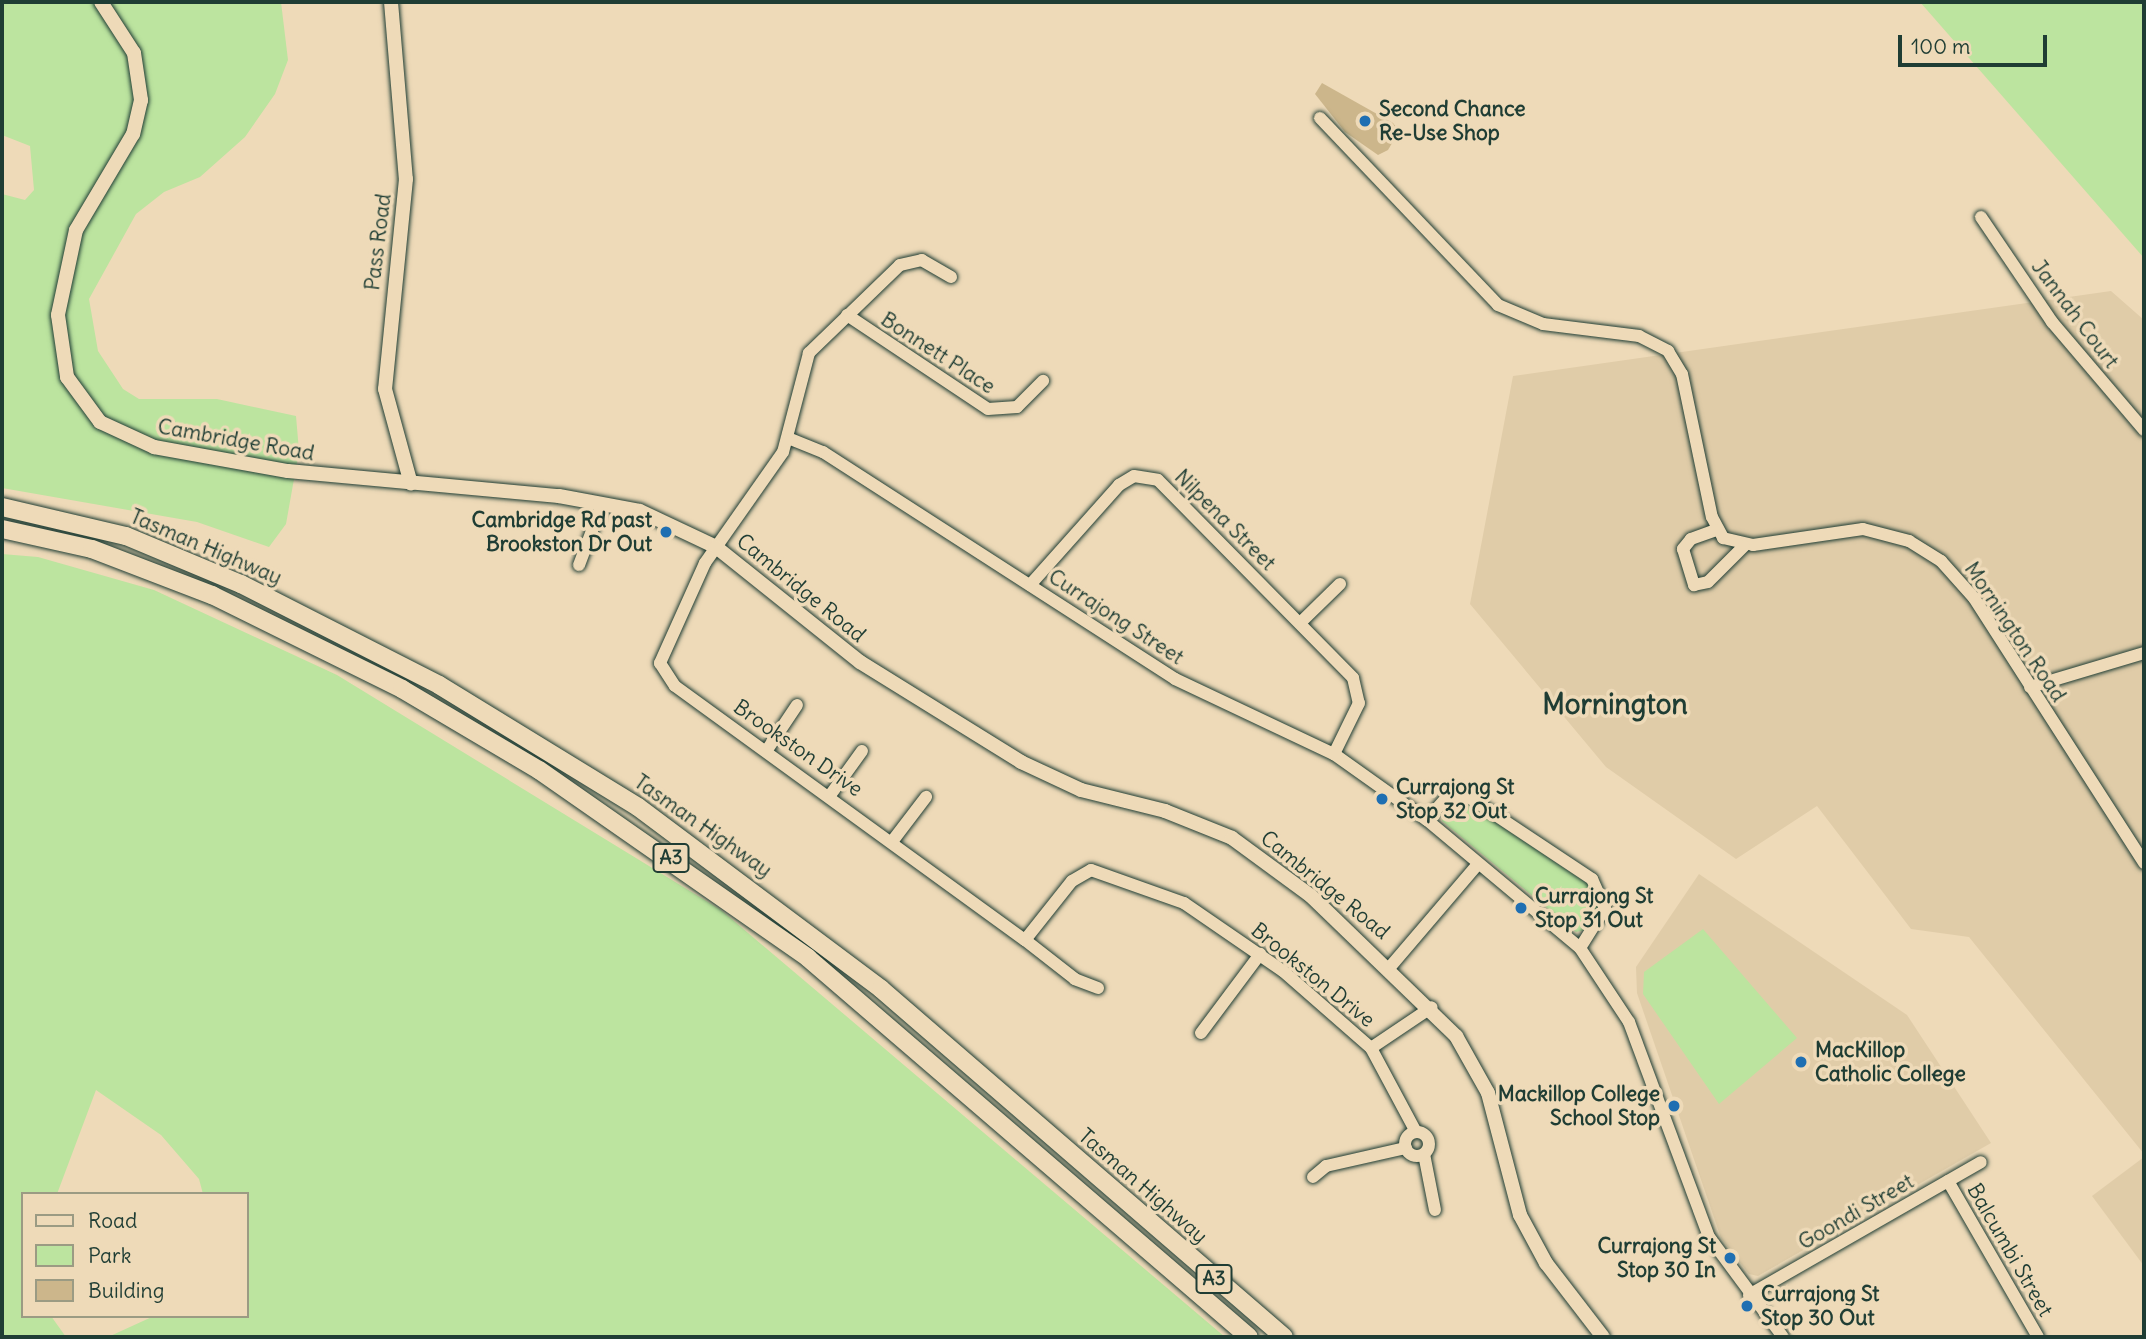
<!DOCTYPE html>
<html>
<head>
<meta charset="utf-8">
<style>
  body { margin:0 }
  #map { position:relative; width:2146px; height:1339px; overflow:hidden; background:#eedab8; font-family:Delius,sans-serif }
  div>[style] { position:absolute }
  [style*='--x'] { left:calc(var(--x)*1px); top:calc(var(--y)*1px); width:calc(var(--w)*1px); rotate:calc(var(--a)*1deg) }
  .built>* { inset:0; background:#e0cca8 }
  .green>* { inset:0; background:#bce49f }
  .building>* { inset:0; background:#ccb68b }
  .roads { filter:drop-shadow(0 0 2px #1f3d34) drop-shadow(0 0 2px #1f3d34) }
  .minor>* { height:12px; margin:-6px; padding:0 6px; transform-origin:6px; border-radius:6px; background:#eedab8 }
  .minor>.ring { margin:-6px; padding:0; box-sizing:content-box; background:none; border:12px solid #eedab8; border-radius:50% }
  .major>* { height:14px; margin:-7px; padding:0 7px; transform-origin:7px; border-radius:7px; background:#eedab8 }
  .highway>* { height:18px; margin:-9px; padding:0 9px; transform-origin:9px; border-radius:9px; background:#eedab8 }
  .dots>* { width:19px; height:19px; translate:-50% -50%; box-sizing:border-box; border:4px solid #eedab8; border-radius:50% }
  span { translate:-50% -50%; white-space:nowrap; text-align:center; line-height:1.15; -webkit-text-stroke:7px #eedab8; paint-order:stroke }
  .shield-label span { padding:2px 5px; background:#eedab8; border:2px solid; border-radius:5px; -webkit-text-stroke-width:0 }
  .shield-label { font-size:19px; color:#1f3d34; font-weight:700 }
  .poi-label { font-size:21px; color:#1f3d34; font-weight:700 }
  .left { translate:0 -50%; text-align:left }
  .right { translate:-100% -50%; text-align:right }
  .street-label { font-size:21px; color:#1f3d34 }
  .district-label { font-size:28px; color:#1f3d34; font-weight:700 }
  .frame { position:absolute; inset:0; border:4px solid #1f3d34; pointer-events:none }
  .legend { position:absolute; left:21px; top:1192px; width:228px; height:126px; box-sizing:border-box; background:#eedab8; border:2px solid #9b9b83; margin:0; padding:9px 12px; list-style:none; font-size:21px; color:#1f3d34 }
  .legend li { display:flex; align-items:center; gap:14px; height:35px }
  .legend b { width:35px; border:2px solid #9b9b83 }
  .scale { position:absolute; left:1898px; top:35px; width:149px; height:32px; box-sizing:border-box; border:4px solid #1f3d34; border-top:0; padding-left:9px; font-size:21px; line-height:24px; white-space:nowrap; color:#1f3d34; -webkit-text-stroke:5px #eedab8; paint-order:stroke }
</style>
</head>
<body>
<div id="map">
  <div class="built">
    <i style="clip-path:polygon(2111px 291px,2144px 320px,2144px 1154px,1969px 937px,1911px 929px,1817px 806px,1736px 859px,1606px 767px,1470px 604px,1513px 376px)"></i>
    <i style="clip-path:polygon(1699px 874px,1907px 1015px,1991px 1143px,1758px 1276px,1749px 1274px,1721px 1238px,1637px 993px,1636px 967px)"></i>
    <i style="clip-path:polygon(2144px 1157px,2144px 1266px,2092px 1196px)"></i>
  </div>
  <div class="green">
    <i style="clip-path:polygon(2px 2px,281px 2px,288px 60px,275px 94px,245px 137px,200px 177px,164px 192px,136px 214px,89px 299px,98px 351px,123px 389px,139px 399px,217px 399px,296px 416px,299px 451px,286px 524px,269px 547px,197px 522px,2px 488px,2px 194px,25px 200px,34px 190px,30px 146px,2px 135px)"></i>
    <i style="clip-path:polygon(1920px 2px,2144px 2px,2144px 258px)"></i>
    <i style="clip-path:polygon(2px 554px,38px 557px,154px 590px,337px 675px,721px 910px,1225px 1337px,108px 1337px,154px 1316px,247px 1316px,247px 1194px,203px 1194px,199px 1179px,161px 1135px,96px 1090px,57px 1194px,23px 1194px,23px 1316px,51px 1316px,66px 1337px,2px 1337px)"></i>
    <i style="clip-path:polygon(1459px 798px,1591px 886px,1599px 906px,1585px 930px,1576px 932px,1442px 821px,1445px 808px)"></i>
    <i style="clip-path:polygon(1703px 929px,1797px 1038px,1719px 1104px,1643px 994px,1644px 972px)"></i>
  </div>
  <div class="building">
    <i style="clip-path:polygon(1322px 83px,1393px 123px,1399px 131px,1388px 150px,1378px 155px,1345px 132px,1315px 94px)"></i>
  </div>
  <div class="roads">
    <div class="minor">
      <i style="--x:1320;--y:118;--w:258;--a:46.4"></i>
      <i style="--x:1498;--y:305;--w:49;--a:22.9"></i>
      <i style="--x:1543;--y:324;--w:97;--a:7.1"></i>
      <i style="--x:1639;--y:336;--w:33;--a:27"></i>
      <i style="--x:1668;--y:351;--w:27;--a:59"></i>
      <i style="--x:1682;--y:374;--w:146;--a:78.2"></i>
      <i style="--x:1712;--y:517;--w:24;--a:62"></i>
      <i style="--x:1723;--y:538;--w:31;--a:13"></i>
      <i style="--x:1753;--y:545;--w:111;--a:-8.3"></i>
      <i style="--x:1863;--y:529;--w:48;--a:14.6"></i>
      <i style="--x:1909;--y:541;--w:38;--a:32"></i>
      <i style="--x:1941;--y:561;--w:50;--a:48.3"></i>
      <i style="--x:1974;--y:598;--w:315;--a:57.3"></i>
      <i style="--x:1981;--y:217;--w:127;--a:55.9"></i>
      <i style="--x:2052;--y:322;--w:142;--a:49.6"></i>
      <i style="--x:951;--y:277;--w:34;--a:-150"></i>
      <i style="--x:922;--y:260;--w:23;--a:167"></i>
      <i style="--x:900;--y:265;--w:127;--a:136"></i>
      <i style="--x:809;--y:353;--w:102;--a:104.7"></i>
      <i style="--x:783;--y:452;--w:136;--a:125.1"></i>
      <i style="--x:705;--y:563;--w:110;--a:114.2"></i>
      <i style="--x:660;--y:663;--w:27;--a:57"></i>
      <i style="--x:675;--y:686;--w:432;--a:36"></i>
      <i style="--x:847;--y:315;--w:169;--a:33.7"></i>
      <i style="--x:988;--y:409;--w:29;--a:-4"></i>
      <i style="--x:1017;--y:407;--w:37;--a:-45"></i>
      <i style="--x:788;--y:438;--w:38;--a:22"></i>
      <i style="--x:823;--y:452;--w:419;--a:32.8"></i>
      <i style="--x:1175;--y:679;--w:176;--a:25.3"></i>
      <i style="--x:1334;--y:754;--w:114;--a:35.4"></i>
      <i style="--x:1427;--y:820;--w:199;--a:39.9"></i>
      <i style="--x:1580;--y:948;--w:89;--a:56.5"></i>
      <i style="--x:1629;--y:1022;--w:229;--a:69.6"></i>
      <i style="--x:1709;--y:1237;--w:124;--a:53.5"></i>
      <i style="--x:1716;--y:530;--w:27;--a:160"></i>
      <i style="--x:1691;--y:539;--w:13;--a:129"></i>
      <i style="--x:1683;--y:549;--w:38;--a:73"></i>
      <i style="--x:1694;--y:585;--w:14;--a:-12"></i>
      <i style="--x:1708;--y:582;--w:51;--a:-45"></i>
      <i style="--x:579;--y:565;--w:65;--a:-69.3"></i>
      <i style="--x:1030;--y:585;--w:134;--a:-48.3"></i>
      <i style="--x:1119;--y:485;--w:17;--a:-31"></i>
      <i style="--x:1134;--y:476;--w:24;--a:9"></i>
      <i style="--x:1158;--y:480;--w:278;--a:45.4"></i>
      <i style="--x:1353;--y:678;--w:26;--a:77"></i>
      <i style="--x:1359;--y:703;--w:57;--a:116.1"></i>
      <i style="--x:1300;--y:623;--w:56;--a:-44.3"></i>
      <i style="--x:2030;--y:687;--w:119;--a:-16.6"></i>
      <i style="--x:767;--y:750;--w:54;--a:-56.3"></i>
      <i style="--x:831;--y:794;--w:53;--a:-54.2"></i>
      <i style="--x:1427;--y:820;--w:32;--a:-49"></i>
      <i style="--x:1448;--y:796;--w:16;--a:-7"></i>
      <i style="--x:1464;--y:794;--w:154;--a:33.6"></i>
      <i style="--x:1592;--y:879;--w:32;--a:66"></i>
      <i style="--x:1605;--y:908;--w:47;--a:122"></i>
      <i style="--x:894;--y:839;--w:53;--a:-52.7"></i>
      <i style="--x:1390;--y:967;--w:135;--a:-49.5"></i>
      <i style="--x:1098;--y:988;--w:25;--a:-159"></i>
      <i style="--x:1075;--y:979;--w:63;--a:-142"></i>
      <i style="--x:1025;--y:940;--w:75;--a:-51.5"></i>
      <i style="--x:1072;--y:881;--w:22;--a:-30"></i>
      <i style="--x:1091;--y:870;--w:99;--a:19.5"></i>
      <i style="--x:1184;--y:903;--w:120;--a:34.5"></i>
      <i style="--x:1283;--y:971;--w:117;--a:41.2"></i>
      <i style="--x:1371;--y:1048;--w:95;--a:61.8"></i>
      <i style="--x:1201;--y:1033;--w:99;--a:-53.2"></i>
      <i style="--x:1371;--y:1048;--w:73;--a:-33.9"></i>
      <i class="ring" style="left:1405px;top:1132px;width:12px;height:12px"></i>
      <i style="--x:1424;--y:1154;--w:57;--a:78.9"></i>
      <i style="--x:1313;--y:1177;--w:17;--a:-40"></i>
      <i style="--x:1326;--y:1166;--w:82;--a:-12.7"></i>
      <i style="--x:1948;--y:1181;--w:180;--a:60"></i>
      <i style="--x:1749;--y:1295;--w:267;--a:-29.8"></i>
    </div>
    <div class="major">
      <i style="--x:101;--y:2;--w:61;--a:57.1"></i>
      <i style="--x:134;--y:53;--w:48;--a:81.5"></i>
      <i style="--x:141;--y:100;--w:35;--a:103"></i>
      <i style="--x:133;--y:134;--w:112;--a:120.7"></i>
      <i style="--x:76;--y:230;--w:87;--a:102"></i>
      <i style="--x:58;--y:315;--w:63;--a:81.7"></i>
      <i style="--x:67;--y:377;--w:56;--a:53.7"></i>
      <i style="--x:100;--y:422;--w:60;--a:24.8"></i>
      <i style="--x:154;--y:447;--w:136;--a:10.2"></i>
      <i style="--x:288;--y:471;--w:272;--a:5.3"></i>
      <i style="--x:559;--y:496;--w:82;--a:10.5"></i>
      <i style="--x:640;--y:511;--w:84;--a:25.3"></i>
      <i style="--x:716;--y:547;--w:184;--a:38.6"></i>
      <i style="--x:860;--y:662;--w:190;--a:31.8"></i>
      <i style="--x:1021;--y:762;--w:66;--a:25"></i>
      <i style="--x:1081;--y:790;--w:87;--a:14"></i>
      <i style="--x:1165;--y:811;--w:72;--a:21.9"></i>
      <i style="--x:1232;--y:838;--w:98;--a:36.3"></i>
      <i style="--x:1311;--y:896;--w:202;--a:44"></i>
      <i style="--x:1456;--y:1036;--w:65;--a:60.7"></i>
      <i style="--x:1488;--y:1093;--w:126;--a:75.3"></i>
      <i style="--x:1520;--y:1215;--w:55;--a:61.6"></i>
      <i style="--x:1546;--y:1263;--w:93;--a:52.4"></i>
      <i style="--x:391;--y:2;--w:178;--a:85.2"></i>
      <i style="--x:406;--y:179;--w:211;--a:95.7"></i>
      <i style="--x:385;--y:389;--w:98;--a:74.7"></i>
    </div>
    <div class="highway">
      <i style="--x:2;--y:507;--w:127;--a:13.2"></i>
      <i style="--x:126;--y:536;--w:125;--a:22.7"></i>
      <i style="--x:241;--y:584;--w:222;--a:27"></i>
      <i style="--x:439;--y:685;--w:233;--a:31.5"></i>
      <i style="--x:638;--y:807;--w:304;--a:36.8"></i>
      <i style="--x:881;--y:989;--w:532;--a:40.81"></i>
      <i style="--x:2;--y:529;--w:92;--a:12.5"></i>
      <i style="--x:92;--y:549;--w:129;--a:21"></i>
      <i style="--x:212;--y:595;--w:212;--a:26.3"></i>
      <i style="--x:402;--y:689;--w:159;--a:30.6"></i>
      <i style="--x:539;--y:770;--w:328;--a:34.9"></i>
      <i style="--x:808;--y:958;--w:581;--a:40.68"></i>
    </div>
  </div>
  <div class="dots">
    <i style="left:1365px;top:121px;background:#1f6fb2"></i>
    <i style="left:666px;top:532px;background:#1f6fb2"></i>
    <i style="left:1382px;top:799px;background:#1f6fb2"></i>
    <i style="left:1521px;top:908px;background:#1f6fb2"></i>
    <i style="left:1801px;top:1062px;background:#1f6fb2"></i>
    <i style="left:1674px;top:1106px;background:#1f6fb2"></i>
    <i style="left:1730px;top:1258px;background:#1f6fb2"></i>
    <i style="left:1747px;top:1306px;background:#1f6fb2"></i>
  </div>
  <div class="shield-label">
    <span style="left:671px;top:858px">A3</span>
    <span style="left:1214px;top:1279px">A3</span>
  </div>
  <div class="poi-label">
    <span class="left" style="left:1379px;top:121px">Second Chance<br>Re-Use Shop</span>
    <span class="right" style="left:652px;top:532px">Cambridge Rd past<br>Brookston Dr Out</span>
    <span class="left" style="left:1396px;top:799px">Currajong St<br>Stop 32 Out</span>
    <span class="left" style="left:1535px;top:908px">Currajong St<br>Stop 31 Out</span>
    <span class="left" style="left:1815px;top:1062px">MacKillop<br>Catholic College</span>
    <span class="right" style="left:1660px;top:1106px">Mackillop College<br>School Stop</span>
    <span class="right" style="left:1716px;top:1258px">Currajong St<br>Stop 30 In</span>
    <span class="left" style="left:1761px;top:1306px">Currajong St<br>Stop 30 Out</span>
  </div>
  <div class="street-label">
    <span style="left:378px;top:242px;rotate:-83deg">Pass Road</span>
    <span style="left:2075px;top:314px;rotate:53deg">Jannah Court</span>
    <span style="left:938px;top:353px;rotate:33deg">Bonnett Place</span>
    <span style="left:236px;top:440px;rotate:10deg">Cambridge Road</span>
    <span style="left:1225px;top:520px;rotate:45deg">Nilpena Street</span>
    <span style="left:206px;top:547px;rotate:23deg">Tasman Highway</span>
    <span style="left:801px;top:588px;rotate:39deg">Cambridge Road</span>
    <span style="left:1116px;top:617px;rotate:33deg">Currajong Street</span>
    <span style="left:2015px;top:632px;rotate:56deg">Mornington Road</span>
    <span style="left:798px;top:748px;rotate:35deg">Brookston Drive</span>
    <span style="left:703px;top:826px;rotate:35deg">Tasman Highway</span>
    <span style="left:1325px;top:885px;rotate:39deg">Cambridge Road</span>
    <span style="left:1313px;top:975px;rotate:39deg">Brookston Drive</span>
    <span style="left:1143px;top:1186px;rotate:41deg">Tasman Highway</span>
    <span style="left:1856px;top:1212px;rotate:-30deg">Goondi Street</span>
    <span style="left:2010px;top:1250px;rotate:60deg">Balcumbi Street</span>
  </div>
  <div class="district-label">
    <span style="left:1615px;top:704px">Mornington</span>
  </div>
  <div class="frame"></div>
  <ul class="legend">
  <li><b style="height:9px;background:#eedab8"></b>Road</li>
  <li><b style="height:19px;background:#bce49f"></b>Park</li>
  <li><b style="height:19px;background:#ccb68b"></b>Building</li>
  </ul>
  <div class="scale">100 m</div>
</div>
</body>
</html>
